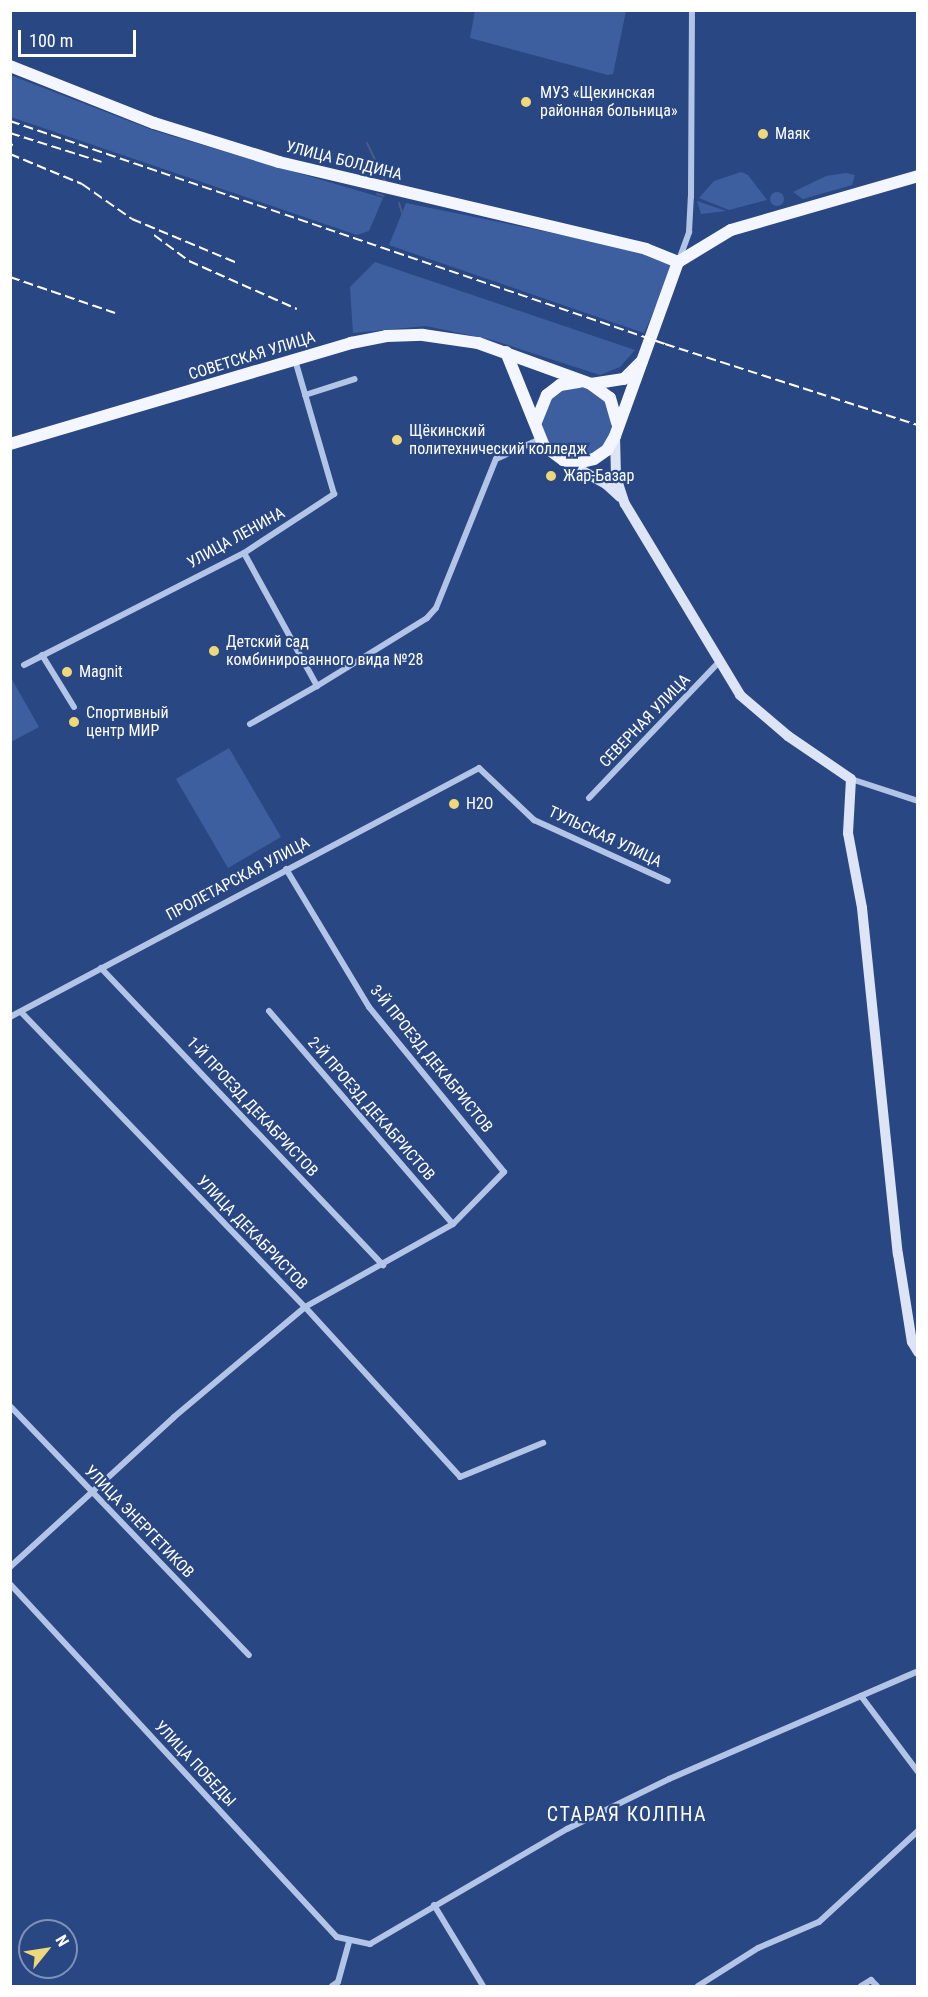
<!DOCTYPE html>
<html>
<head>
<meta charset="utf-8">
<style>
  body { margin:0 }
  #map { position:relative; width:928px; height:1997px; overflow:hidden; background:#294783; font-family:"Roboto Condensed",sans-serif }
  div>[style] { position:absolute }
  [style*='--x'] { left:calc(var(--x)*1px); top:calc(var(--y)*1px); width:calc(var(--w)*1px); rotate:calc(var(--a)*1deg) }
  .green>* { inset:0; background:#3e5f9f }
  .round { border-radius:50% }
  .stream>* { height:2px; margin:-1px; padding:0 1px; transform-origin:1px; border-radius:1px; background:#475c88 }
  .street>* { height:6px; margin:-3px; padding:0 3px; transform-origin:3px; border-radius:3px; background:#b2c5e7 }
  .secondary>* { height:10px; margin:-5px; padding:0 5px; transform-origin:5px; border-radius:5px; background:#dce4f6 }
  .primary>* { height:12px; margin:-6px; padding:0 6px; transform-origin:6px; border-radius:6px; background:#f3f6fe }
  .rail>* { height:2px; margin-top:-1px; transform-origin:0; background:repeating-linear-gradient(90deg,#fff 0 10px,transparent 0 14.5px) }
  .dots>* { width:16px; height:16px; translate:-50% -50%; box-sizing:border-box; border:3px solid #294783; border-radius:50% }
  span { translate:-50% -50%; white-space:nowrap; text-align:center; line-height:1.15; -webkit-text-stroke:4.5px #294783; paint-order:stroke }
  .poi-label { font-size:16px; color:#fff }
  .left { translate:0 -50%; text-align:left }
  .street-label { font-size:16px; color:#fff }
  .quarter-label { font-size:20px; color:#fff; letter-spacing:1.5px }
  .frame { position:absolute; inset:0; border:12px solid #fff; pointer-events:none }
  .north { position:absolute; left:18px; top:1919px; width:60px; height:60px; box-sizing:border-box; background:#294783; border:2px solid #7f91b5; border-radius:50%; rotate:60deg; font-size:16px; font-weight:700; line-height:24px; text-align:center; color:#fff }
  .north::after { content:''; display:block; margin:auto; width:21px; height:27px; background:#eed879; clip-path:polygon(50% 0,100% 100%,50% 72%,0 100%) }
  .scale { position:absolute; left:18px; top:30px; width:118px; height:27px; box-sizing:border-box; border:3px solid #fff; border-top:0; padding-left:8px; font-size:18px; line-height:21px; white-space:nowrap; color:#fff; -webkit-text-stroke:4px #294783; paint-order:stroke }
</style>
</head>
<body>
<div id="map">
  <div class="green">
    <i style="clip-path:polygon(475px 11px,626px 11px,613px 74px,608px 75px,470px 38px)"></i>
    <i style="clip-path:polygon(10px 75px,155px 131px,383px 198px,369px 231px,357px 235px,11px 117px)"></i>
    <i style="clip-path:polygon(741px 172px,748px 175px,767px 200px,729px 210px,699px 198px,714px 181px)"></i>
    <i style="clip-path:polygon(846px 173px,855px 175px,852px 185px,803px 199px,793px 192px,826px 176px)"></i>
    <i class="round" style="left:770px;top:192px;width:14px;height:14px"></i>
    <i style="clip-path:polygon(697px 201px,726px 211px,701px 214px)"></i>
    <i style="clip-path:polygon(406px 203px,645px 252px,674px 264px,644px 333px,389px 245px)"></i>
    <i style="clip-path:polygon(375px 262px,635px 350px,620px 367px,600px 375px,492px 340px,426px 326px,353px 333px,350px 287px)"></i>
    <i class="round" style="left:542px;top:387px;width:70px;height:70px"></i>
    <i style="clip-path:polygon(10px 676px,39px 727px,11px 742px,10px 742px)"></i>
    <i style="clip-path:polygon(229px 748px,281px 837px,228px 868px,176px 779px)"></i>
  </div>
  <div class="stream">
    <i style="--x:367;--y:143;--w:44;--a:64.6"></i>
    <i style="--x:377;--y:194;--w:7;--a:16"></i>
    <i style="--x:399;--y:203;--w:10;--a:73"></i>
  </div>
  <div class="street">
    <i style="--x:679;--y:260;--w:30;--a:-70"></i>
    <i style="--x:689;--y:232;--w:35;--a:-87"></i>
    <i style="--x:691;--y:197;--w:187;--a:-89.7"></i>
    <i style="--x:305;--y:395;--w:52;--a:-17.7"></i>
    <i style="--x:244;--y:553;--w:152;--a:61.2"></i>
    <i style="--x:317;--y:686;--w:129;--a:-31.7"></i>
    <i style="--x:427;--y:618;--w:13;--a:-48"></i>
    <i style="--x:436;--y:608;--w:161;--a:-68.1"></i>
    <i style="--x:496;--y:459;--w:48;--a:-24.4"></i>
    <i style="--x:42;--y:655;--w:61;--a:58.4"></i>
    <i style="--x:24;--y:665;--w:247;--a:-27"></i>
    <i style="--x:244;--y:553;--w:108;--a:-33.2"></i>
    <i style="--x:334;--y:494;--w:140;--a:-106.2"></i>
    <i style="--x:250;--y:724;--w:77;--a:-29.6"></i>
    <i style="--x:851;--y:779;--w:71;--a:18.2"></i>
    <i style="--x:589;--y:798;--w:188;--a:-46.3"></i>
    <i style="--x:101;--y:968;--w:410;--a:46.5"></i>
    <i style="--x:269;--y:1011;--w:281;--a:49.2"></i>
    <i style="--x:21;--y:1012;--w:409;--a:46.1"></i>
    <i style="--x:305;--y:1307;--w:230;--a:47.6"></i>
    <i style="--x:460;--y:1477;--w:90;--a:-22.3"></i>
    <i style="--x:10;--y:1017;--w:531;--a:-27.96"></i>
    <i style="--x:479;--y:768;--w:76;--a:43.4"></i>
    <i style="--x:534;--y:820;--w:147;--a:24.5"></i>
    <i style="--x:10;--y:1406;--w:345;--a:46.2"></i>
    <i style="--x:10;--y:1567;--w:222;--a:-42.4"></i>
    <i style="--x:174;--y:1417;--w:171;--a:-40"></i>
    <i style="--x:305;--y:1307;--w:170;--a:-29.3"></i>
    <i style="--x:453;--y:1224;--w:73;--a:-45.6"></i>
    <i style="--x:504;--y:1172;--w:213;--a:-129.3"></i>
    <i style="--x:369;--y:1007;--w:161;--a:-121"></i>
    <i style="--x:10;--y:1584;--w:481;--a:47.2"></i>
    <i style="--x:337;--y:1937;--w:34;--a:12"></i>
    <i style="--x:370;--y:1944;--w:228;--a:-30.3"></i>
    <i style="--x:567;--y:1829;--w:114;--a:-26.1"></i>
    <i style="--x:669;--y:1779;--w:271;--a:-23.4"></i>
    <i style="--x:861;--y:1696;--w:95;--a:53.1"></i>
    <i style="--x:434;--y:1905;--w:95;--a:58.8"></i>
    <i style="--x:332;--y:1986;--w:7;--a:-34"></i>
    <i style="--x:338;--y:1982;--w:41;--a:-74.6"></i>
    <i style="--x:698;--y:1986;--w:71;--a:-32.3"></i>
    <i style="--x:758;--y:1948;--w:66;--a:-23.1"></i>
    <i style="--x:819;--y:1922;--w:134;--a:-42.6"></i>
    <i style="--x:861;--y:1986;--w:12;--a:-31"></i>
    <i style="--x:871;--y:1980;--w:8;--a:45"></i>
  </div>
  <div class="secondary">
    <i style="--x:615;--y:436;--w:41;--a:88.6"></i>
    <i style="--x:616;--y:477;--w:28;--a:72"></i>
    <i style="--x:625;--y:504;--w:223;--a:58.9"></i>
    <i style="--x:740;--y:695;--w:63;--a:40.5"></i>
    <i style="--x:788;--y:736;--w:76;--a:34.3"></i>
    <i style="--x:851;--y:779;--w:54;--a:93.2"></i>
    <i style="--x:848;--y:833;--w:76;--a:79.4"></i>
    <i style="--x:862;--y:908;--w:348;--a:84.1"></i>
    <i style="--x:898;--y:1254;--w:89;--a:81"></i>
    <i style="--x:912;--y:1342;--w:12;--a:59"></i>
    <i style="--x:568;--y:463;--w:43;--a:28.9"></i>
    <i style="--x:606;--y:484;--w:19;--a:43"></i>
  </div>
  <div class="primary">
    <i style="--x:10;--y:66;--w:155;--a:21.6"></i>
    <i style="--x:154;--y:123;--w:131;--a:17.3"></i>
    <i style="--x:279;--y:162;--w:377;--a:13.3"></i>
    <i style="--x:646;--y:249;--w:35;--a:22"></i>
    <i style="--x:506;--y:352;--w:101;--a:68"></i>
    <i style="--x:544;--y:446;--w:24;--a:36"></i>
    <i style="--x:563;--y:460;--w:15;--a:11"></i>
    <i style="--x:578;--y:463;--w:16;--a:-14"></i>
    <i style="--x:594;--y:459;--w:16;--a:-35"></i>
    <i style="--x:607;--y:450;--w:16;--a:-60"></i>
    <i style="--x:615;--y:436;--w:185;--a:-70.1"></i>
    <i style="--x:678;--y:262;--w:62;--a:-31.1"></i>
    <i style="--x:731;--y:230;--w:195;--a:-16.1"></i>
    <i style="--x:592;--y:385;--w:22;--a:36"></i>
    <i style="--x:610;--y:398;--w:26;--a:74"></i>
    <i style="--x:536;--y:422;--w:29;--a:-68"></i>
    <i style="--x:547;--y:395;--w:16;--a:-38"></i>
    <i style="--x:560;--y:385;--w:20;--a:-9"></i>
    <i style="--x:10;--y:444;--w:356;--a:-16.5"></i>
    <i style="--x:351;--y:343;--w:36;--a:-11"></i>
    <i style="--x:386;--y:336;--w:37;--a:-2"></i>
    <i style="--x:423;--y:335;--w:56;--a:8.3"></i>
    <i style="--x:478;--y:343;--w:120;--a:19.9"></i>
    <i style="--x:591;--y:384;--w:33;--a:-9"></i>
    <i style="--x:624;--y:379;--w:25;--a:-45"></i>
  </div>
  <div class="rail">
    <i style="--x:10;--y:121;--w:692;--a:18.8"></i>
    <i style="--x:665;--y:344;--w:266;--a:17.8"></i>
    <i style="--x:10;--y:133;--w:96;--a:17.5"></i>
    <i style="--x:10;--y:144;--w:3;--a:18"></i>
    <i style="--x:10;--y:154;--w:78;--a:22.6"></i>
    <i style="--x:82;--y:184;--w:61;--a:35"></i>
    <i style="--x:132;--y:219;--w:114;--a:22.7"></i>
    <i style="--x:154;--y:235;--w:44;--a:36.6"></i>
    <i style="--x:189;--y:261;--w:118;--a:24"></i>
    <i style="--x:10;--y:277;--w:111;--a:18.9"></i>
  </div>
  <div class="dots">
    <i style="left:526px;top:102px;background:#eed879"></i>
    <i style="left:763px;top:134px;background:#eed879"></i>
    <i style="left:397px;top:440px;background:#eed879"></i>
    <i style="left:551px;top:476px;background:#eed879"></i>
    <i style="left:214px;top:651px;background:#eed879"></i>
    <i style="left:67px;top:672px;background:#eed879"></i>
    <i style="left:74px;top:722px;background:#eed879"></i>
    <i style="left:454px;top:804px;background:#eed879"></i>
  </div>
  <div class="poi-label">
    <span class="left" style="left:540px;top:102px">МУЗ «Щекинская<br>районная больница»</span>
    <span class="left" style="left:775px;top:134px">Маяк</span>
    <span class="left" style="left:409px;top:440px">Щёкинский<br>политехнический колледж</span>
    <span class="left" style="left:563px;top:476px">Жар-Базар</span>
    <span class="left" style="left:226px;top:651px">Детский сад<br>комбинированного вида №28</span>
    <span class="left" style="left:79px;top:672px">Magnit</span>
    <span class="left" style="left:86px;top:722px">Спортивный<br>центр МИР</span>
    <span class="left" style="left:466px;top:804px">Н2О</span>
  </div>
  <div class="street-label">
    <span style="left:344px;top:161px;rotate:14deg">УЛИЦА БОЛДИНА</span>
    <span style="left:252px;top:356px;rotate:-17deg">СОВЕТСКАЯ УЛИЦА</span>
    <span style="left:236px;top:538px;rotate:-29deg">УЛИЦА ЛЕНИНА</span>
    <span style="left:645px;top:721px;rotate:-46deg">СЕВЕРНАЯ УЛИЦА</span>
    <span style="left:605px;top:837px;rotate:25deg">ТУЛЬСКАЯ УЛИЦА</span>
    <span style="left:238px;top:879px;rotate:-28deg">ПРОЛЕТАРСКАЯ УЛИЦА</span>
    <span style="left:431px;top:1059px;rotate:51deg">3-Й ПРОЕЗД ДЕКАБРИСТОВ</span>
    <span style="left:252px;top:1107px;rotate:47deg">1-Й ПРОЕЗД ДЕКАБРИСТОВ</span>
    <span style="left:371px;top:1109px;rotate:49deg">2-Й ПРОЕЗД ДЕКАБРИСТОВ</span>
    <span style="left:252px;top:1233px;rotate:46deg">УЛИЦА ДЕКАБРИСТОВ</span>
    <span style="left:139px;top:1522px;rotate:46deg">УЛИЦА ЭНЕРГЕТИКОВ</span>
    <span style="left:195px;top:1764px;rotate:47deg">УЛИЦА ПОБЕДЫ</span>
  </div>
  <div class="quarter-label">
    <span style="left:627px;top:1814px">СТАРАЯ КОЛПНА</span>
  </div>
  <div class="frame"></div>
  <div class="north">N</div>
  <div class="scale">100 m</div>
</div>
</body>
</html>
